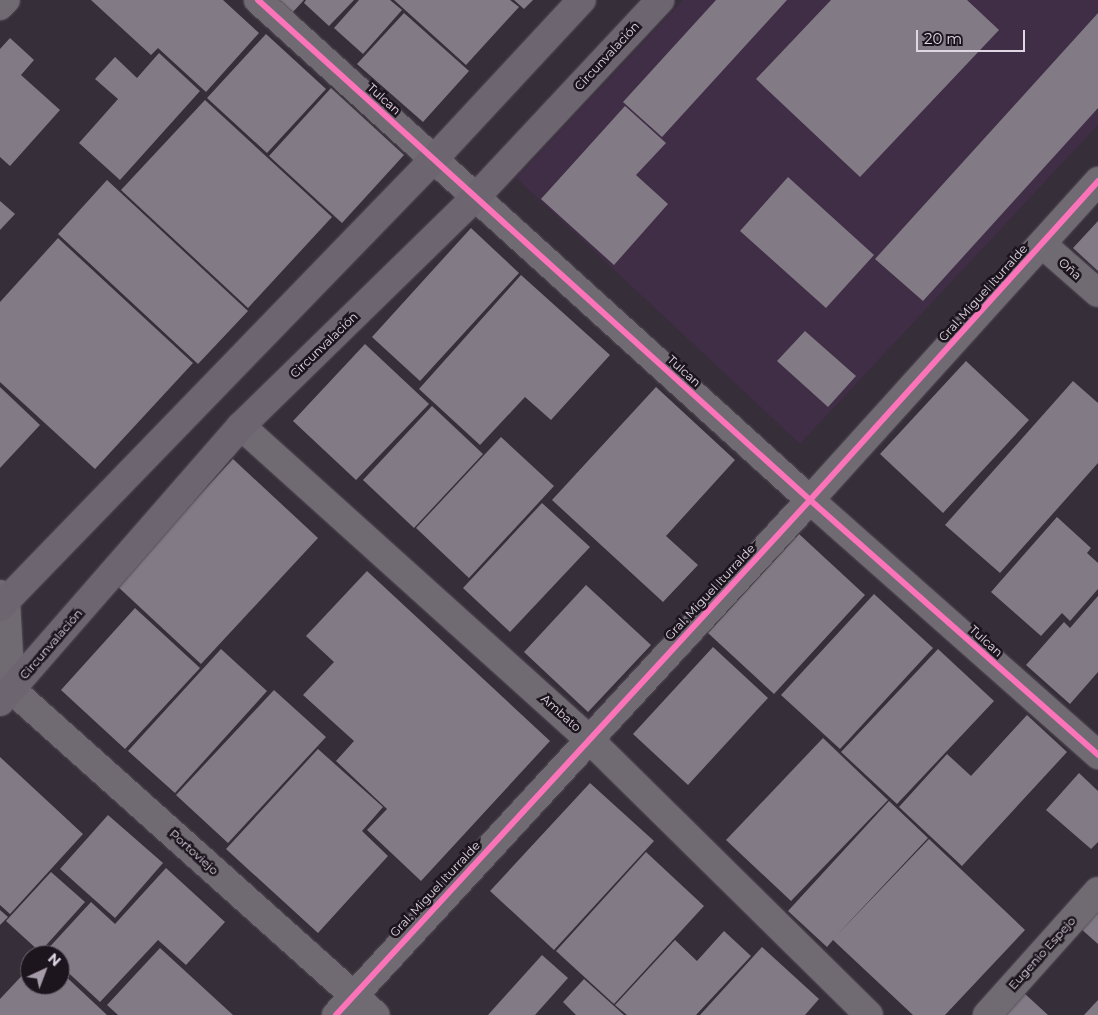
<!DOCTYPE html>
<html>
<head>
<meta charset="utf-8">
<style>
  body { margin:0 }
  #map { position:relative; width:1098px; height:1015px; overflow:hidden; background:#362e39; font-family:Montserrat,sans-serif }
  div>[style] { position:absolute }
  [style*='--x'] { left:calc(var(--x)*1px); top:calc(var(--y)*1px); width:calc(var(--w)*1px); rotate:calc(var(--a)*1deg) }
  .built>* { inset:0; background:#402d46 }
  .building>* { inset:0; background:#827b85 }
  .roads { filter:drop-shadow(0 0 1px #544c57) drop-shadow(0 0 1px #544c57) }
  .street>* { height:28px; margin:-14px; padding:0 14px; transform-origin:14px; border-radius:14px; background:#706a72 }
  .secondary>* { height:28px; margin:-14px; padding:0 14px; transform-origin:14px; border-radius:14px; background:#6d6570 }
  .cycleway>* { height:6px; margin:-3px; padding:0 3px; transform-origin:3px; border-radius:3px; background:#fb73b8 }
  span { translate:-50% -50%; white-space:nowrap; text-align:center; line-height:1.15; -webkit-text-stroke:5px #1c151e; paint-order:stroke }
  .street-label { font-size:12px; color:#e1d6e4 }
  .north { position:absolute; left:20px; top:945px; width:50px; height:50px; box-sizing:border-box; background:#1c151e; border:1px solid #6b626d; border-radius:50%; rotate:43deg; font-size:14px; font-weight:700; line-height:20px; text-align:center; color:#e1d6e4 }
  .north::after { content:''; display:block; margin:auto; width:18px; height:22px; background:#a59ba8; clip-path:polygon(50% 0,100% 100%,50% 72%,0 100%) }
  .scale { position:absolute; left:916px; top:30px; width:109px; height:22px; box-sizing:border-box; border:2px solid #e1d6e4; border-top:0; padding-left:6px; font-size:15px; line-height:18px; white-space:nowrap; color:#e1d6e4; -webkit-text-stroke:4px #1c151e; paint-order:stroke }
</style>
</head>
<body>
<div id="map">
  <div class="built">
    <i style="clip-path:polygon(683px 0,1098px 0,1098px 125px,800px 444px,516px 178px)"></i>
  </div>
  <div class="building">
    <i style="clip-path:polygon(91px 0,223px 0,259px 33px,206px 92px,158px 48px,151px 55px)"></i>
    <i style="clip-path:polygon(278px 0,304px 0,292px 13px)"></i>
    <i style="clip-path:polygon(306px 0,354px 0,329px 26px,304px 3px)"></i>
    <i style="clip-path:polygon(359px 0,390px 0,402px 10px,363px 54px,334px 28px)"></i>
    <i style="clip-path:polygon(394px 0,510px 0,519px 7px,466px 65px)"></i>
    <i style="clip-path:polygon(514px 0,533px 0,524px 9px)"></i>
    <i style="clip-path:polygon(716px 0,787px 0,662px 137px,623px 102px)"></i>
    <i style="clip-path:polygon(831px 0,967px 0,999px 30px,860px 177px,756px 79px)"></i>
    <i style="clip-path:polygon(404px 13px,469px 71px,423px 122px,357px 64px)"></i>
    <i style="clip-path:polygon(1098px 13px,1098px 108px,923px 301px,875px 259px)"></i>
    <i style="clip-path:polygon(266px 34px,326px 89px,267px 153px,207px 98px)"></i>
    <i style="clip-path:polygon(10px 38px,34px 60px,21px 75px,60px 110px,10px 166px,0 157px,0 49px)"></i>
    <i style="clip-path:polygon(159px 53px,200px 91px,120px 180px,79px 143px,118px 99px,95px 79px,115px 57px,137px 78px)"></i>
    <i style="clip-path:polygon(331px 88px,404px 155px,342px 223px,269px 156px)"></i>
    <i style="clip-path:polygon(205px 100px,332px 217px,248px 308px,121px 190px)"></i>
    <i style="clip-path:polygon(625px 106px,666px 143px,636px 175px,668px 204px,614px 265px,541px 199px)"></i>
    <i style="clip-path:polygon(788px 177px,874px 255px,826px 308px,740px 231px)"></i>
    <i style="clip-path:polygon(107px 180px,248px 311px,198px 364px,58px 234px)"></i>
    <i style="clip-path:polygon(0 201px,15px 214px,0 230px)"></i>
    <i style="clip-path:polygon(1098px 221px,1098px 271px,1073px 248px)"></i>
    <i style="clip-path:polygon(471px 228px,519px 273px,420px 381px,372px 337px)"></i>
    <i style="clip-path:polygon(58px 238px,193px 363px,95px 469px,0 382px,0 302px)"></i>
    <i style="clip-path:polygon(521px 275px,610px 355px,551px 420px,525px 397px,480px 445px,419px 389px)"></i>
    <i style="clip-path:polygon(805px 331px,856px 376px,828px 407px,777px 361px)"></i>
    <i style="clip-path:polygon(365px 344px,429px 404px,356px 480px,293px 421px)"></i>
    <i style="clip-path:polygon(966px 361px,1029px 420px,943px 513px,880px 454px)"></i>
    <i style="clip-path:polygon(1073px 381px,1098px 403px,1098px 463px,1000px 573px,945px 525px)"></i>
    <i style="clip-path:polygon(0 387px,40px 425px,0 468px)"></i>
    <i style="clip-path:polygon(656px 387px,735px 460px,666px 536px,698px 565px,663px 602px,552px 500px)"></i>
    <i style="clip-path:polygon(432px 406px,483px 454px,414px 528px,363px 480px)"></i>
    <i style="clip-path:polygon(501px 437px,554px 486px,469px 578px,416px 528px)"></i>
    <i style="clip-path:polygon(233px 459px,318px 538px,201px 664px,116px 585px)"></i>
    <i style="clip-path:polygon(542px 503px,590px 547px,510px 632px,463px 588px)"></i>
    <i style="clip-path:polygon(1057px 517px,1091px 548px,1087px 553px,1098px 563px,1098px 589px,1070px 621px,1062px 613px,1041px 636px,991px 592px)"></i>
    <i style="clip-path:polygon(799px 534px,865px 595px,774px 694px,708px 633px)"></i>
    <i style="clip-path:polygon(367px 571px,550px 741px,421px 881px,367px 830px,387px 809px,336px 761px,354px 741px,303px 695px,334px 662px,306px 636px)"></i>
    <i style="clip-path:polygon(586px 585px,651px 645px,588px 712px,524px 652px)"></i>
    <i style="clip-path:polygon(874px 594px,933px 648px,840px 749px,781px 695px)"></i>
    <i style="clip-path:polygon(1098px 596px,1098px 672px,1070px 704px,1026px 665px,1064px 622px,1070px 628px)"></i>
    <i style="clip-path:polygon(135px 608px,200px 668px,125px 749px,61px 690px)"></i>
    <i style="clip-path:polygon(713px 647px,768px 698px,688px 785px,633px 734px)"></i>
    <i style="clip-path:polygon(221px 649px,267px 691px,175px 793px,128px 751px)"></i>
    <i style="clip-path:polygon(938px 649px,994px 701px,897px 804px,841px 752px)"></i>
    <i style="clip-path:polygon(274px 690px,326px 737px,228px 843px,176px 795px)"></i>
    <i style="clip-path:polygon(1027px 715px,1067px 752px,962px 866px,899px 807px,947px 754px,971px 776px)"></i>
    <i style="clip-path:polygon(823px 738px,888px 800px,791px 901px,726px 840px)"></i>
    <i style="clip-path:polygon(318px 749px,383px 807px,362px 831px,388px 856px,318px 933px,226px 849px)"></i>
    <i style="clip-path:polygon(0 757px,83px 834px,10px 914px,0 905px)"></i>
    <i style="clip-path:polygon(1079px 773px,1098px 791px,1098px 842px,1091px 849px,1046px 810px)"></i>
    <i style="clip-path:polygon(590px 783px,654px 841px,554px 950px,490px 891px)"></i>
    <i style="clip-path:polygon(889px 801px,928px 838px,835px 937px,929px 839px,1025px 930px,945px 1015px,913px 1015px,833px 940px,827px 947px,788px 911px)"></i>
    <i style="clip-path:polygon(108px 815px,163px 863px,115px 918px,60px 869px)"></i>
    <i style="clip-path:polygon(646px 852px,704px 906px,614px 1004px,556px 951px)"></i>
    <i style="clip-path:polygon(166px 868px,225px 922px,186px 965px,158px 940px,100px 1002px,60px 965px,60px 955px,48px 955px,45px 952px,91px 902px,115px 924px)"></i>
    <i style="clip-path:polygon(51px 872px,85px 902px,40px 952px,6px 921px)"></i>
    <i style="clip-path:polygon(1098px 909px,1098px 944px,1080px 928px)"></i>
    <i style="clip-path:polygon(0 910px,8px 917px,0 925px)"></i>
    <i style="clip-path:polygon(724px 931px,751px 956px,696px 1015px,627px 1015px,615px 1005px,675px 940px,697px 961px)"></i>
    <i style="clip-path:polygon(762px 947px,819px 999px,805px 1015px,700px 1015px)"></i>
    <i style="clip-path:polygon(160px 948px,233px 1015px,118px 1015px,107px 1005px)"></i>
    <i style="clip-path:polygon(542px 955px,568px 978px,535px 1015px,488px 1015px)"></i>
    <i style="clip-path:polygon(30px 967px,30px 985px,60px 985px,60px 971px,107px 1015px,0 1015px,0 999px)"></i>
    <i style="clip-path:polygon(584px 979px,624px 1015px,576px 1015px,563px 1002px)"></i>
    <i style="clip-path:polygon(1024px 993px,1048px 1015px,1004px 1015px)"></i>
    <i style="clip-path:polygon(1098px 1000px,1098px 1015px,1084px 1015px)"></i>
  </div>
  <div class="roads">
    <div class="street">
      <i style="--x:258;--y:0;--w:745;--a:42.17"></i>
      <i style="--x:810;--y:500;--w:385;--a:41.5"></i>
      <i style="--x:0;--y:6;--w:8;--a:-45"></i>
      <i style="--x:1042;--y:244;--w:74;--a:41.2"></i>
      <i style="--x:241;--y:426;--w:468;--a:42"></i>
      <i style="--x:589;--y:739;--w:393;--a:44.6"></i>
      <i style="--x:0;--y:594;--w:8;--a:45"></i>
      <i style="--x:6;--y:600;--w:89;--a:86.8"></i>
      <i style="--x:11;--y:689;--w:489;--a:41.8"></i>
      <i style="--x:336;--y:1015;--w:700;--a:-47.37"></i>
      <i style="--x:810;--y:500;--w:430;--a:-47.9"></i>
      <i style="--x:987;--y:1015;--w:166;--a:-48.2"></i>
    </div>
    <div class="secondary">
      <i style="--x:0;--y:607;--w:624;--a:-45.91"></i>
      <i style="--x:434;--y:159;--w:217;--a:-47.1"></i>
      <i style="--x:0;--y:702;--w:366;--a:-48.9"></i>
      <i style="--x:241;--y:426;--w:327;--a:-44.3"></i>
      <i style="--x:475;--y:198;--w:271;--a:-46.9"></i>
    </div>
  </div>
  <div class="cycleway">
    <i style="--x:258;--y:0;--w:745;--a:42.17"></i>
    <i style="--x:810;--y:500;--w:385;--a:41.5"></i>
    <i style="--x:336;--y:1015;--w:700;--a:-47.37"></i>
    <i style="--x:810;--y:500;--w:430;--a:-47.9"></i>
  </div>
  <div class="street-label">
    <span style="left:607px;top:56px;rotate:-47deg">Circunvalación</span>
    <span style="left:384px;top:99px;rotate:42deg">Tulcan</span>
    <span style="left:1070px;top:269px;rotate:42deg">Oña</span>
    <span style="left:983px;top:293px;rotate:-48deg">Gral. Miguel Iturralde</span>
    <span style="left:324px;top:345px;rotate:-44deg">Circunvalación</span>
    <span style="left:684px;top:371px;rotate:42deg">Tulcan</span>
    <span style="left:710px;top:592px;rotate:-47deg">Gral. Miguel Iturralde</span>
    <span style="left:986px;top:641px;rotate:42deg">Tulcan</span>
    <span style="left:51px;top:644px;rotate:-49deg">Circunvalación</span>
    <span style="left:561px;top:713px;rotate:42deg">Ambato</span>
    <span style="left:194px;top:852px;rotate:42deg">Portoviejo</span>
    <span style="left:435px;top:889px;rotate:-47deg">Gral. Miguel Iturralde</span>
    <span style="left:1042px;top:953px;rotate:-48deg">Eugenio Espejo</span>
  </div>
  <div class="north">N</div>
  <div class="scale">20 m</div>
</div>
</body>
</html>
